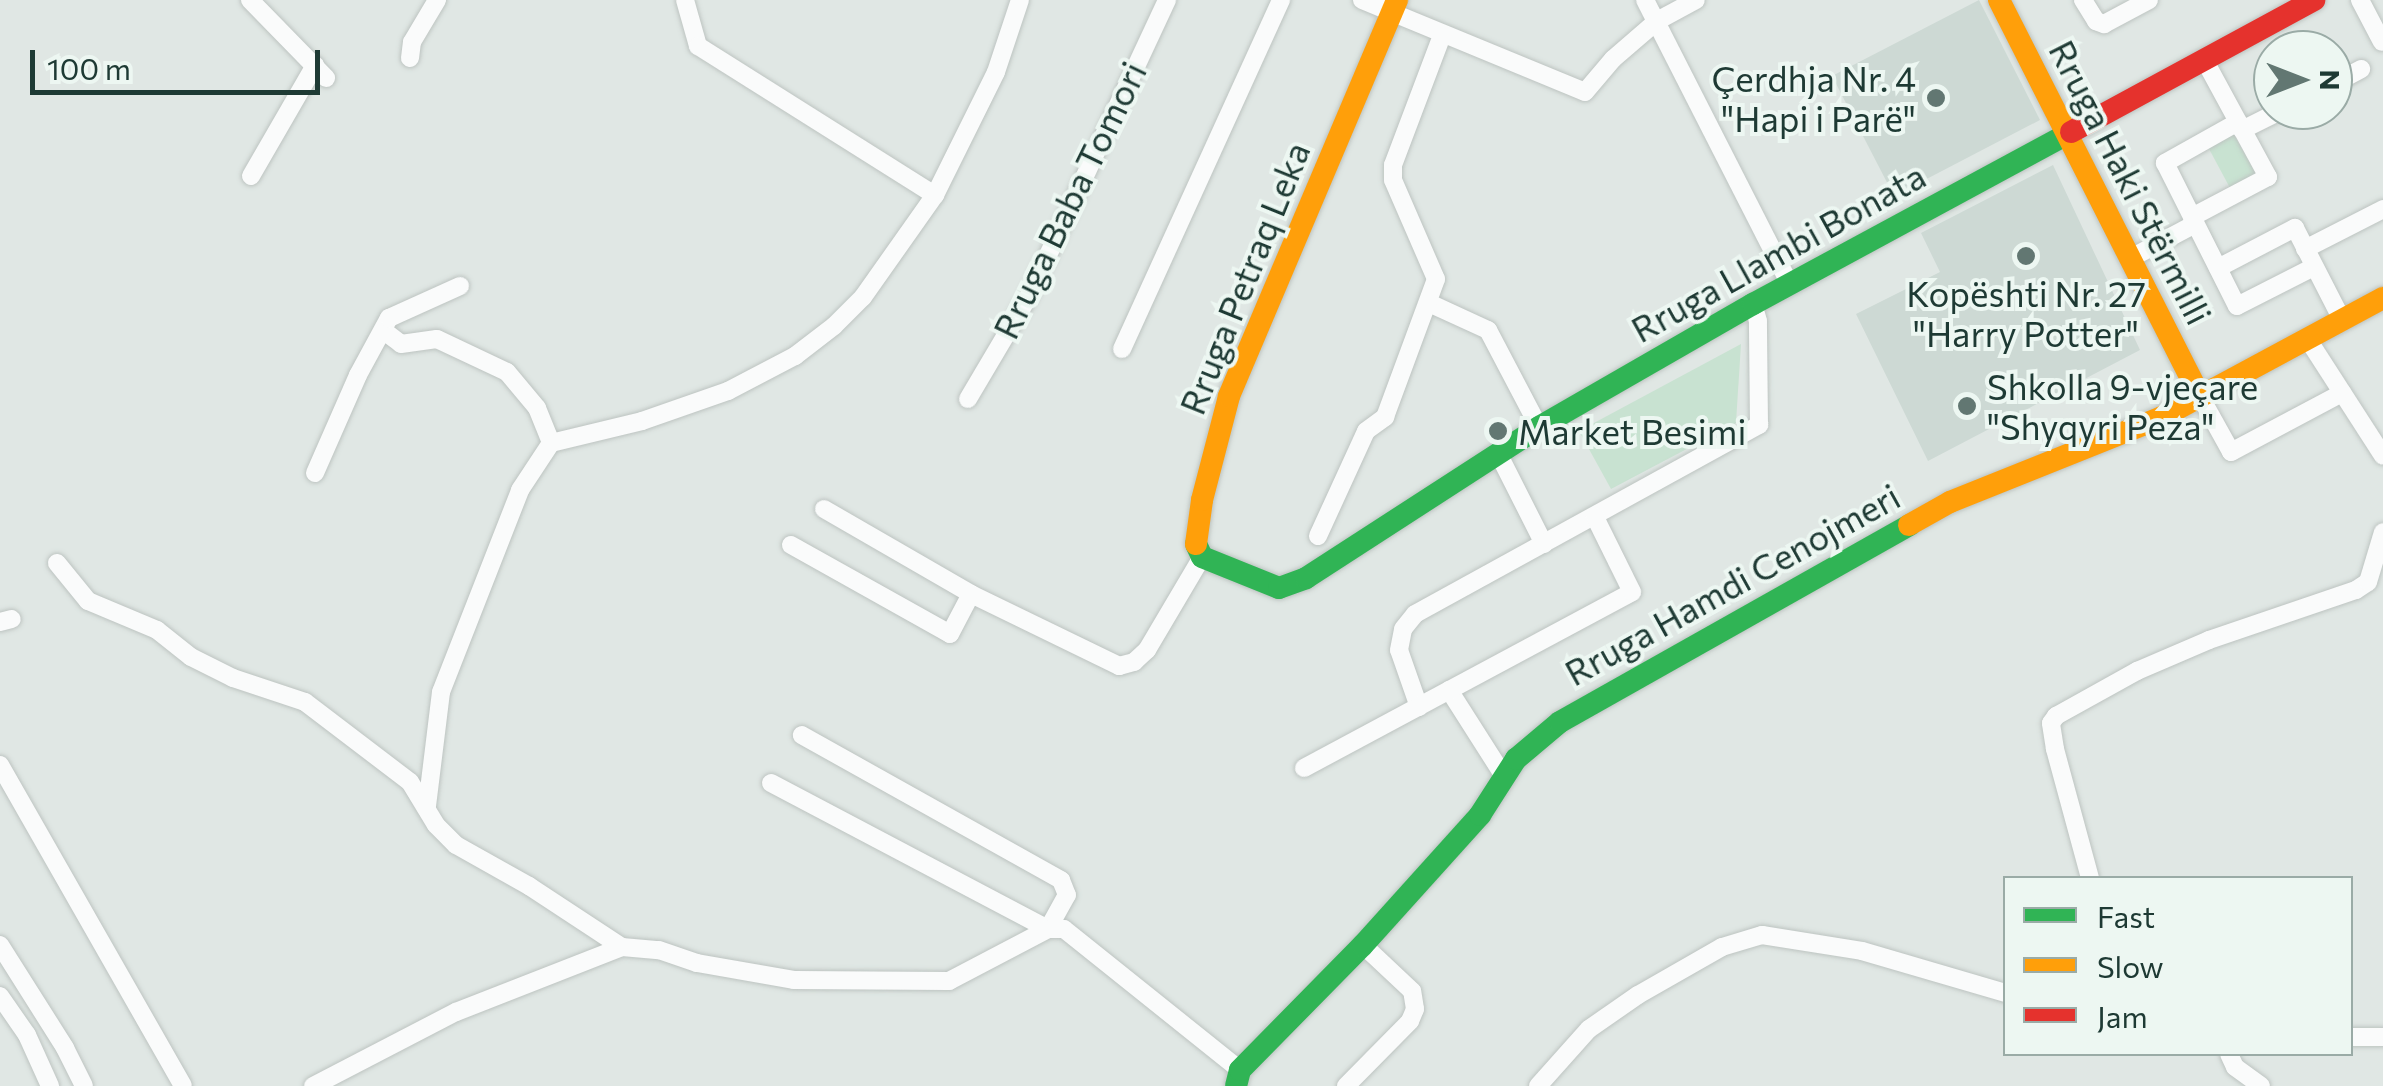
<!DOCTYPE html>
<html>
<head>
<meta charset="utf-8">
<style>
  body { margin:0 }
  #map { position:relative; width:2383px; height:1086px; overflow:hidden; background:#e0e7e4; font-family:Commissioner,sans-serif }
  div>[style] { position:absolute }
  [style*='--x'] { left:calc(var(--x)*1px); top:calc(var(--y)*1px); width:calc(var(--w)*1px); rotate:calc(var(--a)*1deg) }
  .built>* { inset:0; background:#cdd9d4 }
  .green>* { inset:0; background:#c8e2d1 }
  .roads { filter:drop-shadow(0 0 2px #bdc4c1) drop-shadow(0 0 2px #bdc4c1) }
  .street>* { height:18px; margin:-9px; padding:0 9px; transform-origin:9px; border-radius:9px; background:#fafbfb }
  .fast>* { height:22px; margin:-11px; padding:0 11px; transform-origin:11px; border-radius:11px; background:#30b455 }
  .slow>* { height:22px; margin:-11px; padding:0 11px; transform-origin:11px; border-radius:11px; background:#ff9f0a }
  .jam>* { height:22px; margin:-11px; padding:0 11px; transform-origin:11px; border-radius:11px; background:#e5322d }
  .dots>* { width:28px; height:28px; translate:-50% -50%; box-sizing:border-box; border:5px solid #edf7f2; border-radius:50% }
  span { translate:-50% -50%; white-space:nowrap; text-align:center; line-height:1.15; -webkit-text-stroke:8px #edf7f2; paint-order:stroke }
  .poi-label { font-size:35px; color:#1e3a34 }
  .right { translate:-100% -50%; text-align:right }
  .left { translate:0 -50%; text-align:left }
  .street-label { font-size:35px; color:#1e3a34 }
  .legend { position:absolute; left:2003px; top:876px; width:350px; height:180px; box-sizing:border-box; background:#edf7f2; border:2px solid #9aaba6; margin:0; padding:12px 18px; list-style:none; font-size:30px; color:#1e3a34 }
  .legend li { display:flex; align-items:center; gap:20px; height:50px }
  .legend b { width:50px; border:2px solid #9aaba6 }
  .north { position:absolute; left:2253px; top:30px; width:100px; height:100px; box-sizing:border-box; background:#edf7f2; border:2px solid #9aaba6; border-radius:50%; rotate:90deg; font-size:28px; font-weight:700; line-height:40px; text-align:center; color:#1e3a34 }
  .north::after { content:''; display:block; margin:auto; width:35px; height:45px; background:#627772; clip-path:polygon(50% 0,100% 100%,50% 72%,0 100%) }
  .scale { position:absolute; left:30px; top:50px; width:290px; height:45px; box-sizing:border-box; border:5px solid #1e3a34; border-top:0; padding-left:12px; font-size:30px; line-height:35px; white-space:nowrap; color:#1e3a34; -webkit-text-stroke:8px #edf7f2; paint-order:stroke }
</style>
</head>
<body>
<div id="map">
  <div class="built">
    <i style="clip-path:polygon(1979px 0,2040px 120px,1894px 196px,1832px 76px)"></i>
    <i style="clip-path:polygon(2053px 165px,2140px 350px,1928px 461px,1856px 314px,1940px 272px,1921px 233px)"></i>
  </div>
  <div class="green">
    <i style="clip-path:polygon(2233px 133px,2256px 174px,2230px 188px,2208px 147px)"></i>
    <i style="clip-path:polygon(1741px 344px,1736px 423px,1611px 489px,1579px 431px)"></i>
  </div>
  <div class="roads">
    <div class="street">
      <i style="--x:250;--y:0;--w:109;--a:45.7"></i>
      <i style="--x:685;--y:0;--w:48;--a:74.2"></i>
      <i style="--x:698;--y:46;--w:280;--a:32.2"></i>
      <i style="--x:1362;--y:0;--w:241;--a:22.4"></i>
      <i style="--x:1585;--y:92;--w:43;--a:-49.7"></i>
      <i style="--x:1613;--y:59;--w:58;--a:-40.8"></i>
      <i style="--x:1657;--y:21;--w:44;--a:-28.3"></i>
      <i style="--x:1645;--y:0;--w:319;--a:63"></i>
      <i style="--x:2083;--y:0;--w:25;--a:58"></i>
      <i style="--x:2096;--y:21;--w:9;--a:21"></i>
      <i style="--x:2104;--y:24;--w:51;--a:-28.1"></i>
      <i style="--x:2360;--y:0;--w:47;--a:62.4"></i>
      <i style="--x:410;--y:58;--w:16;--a:-83"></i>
      <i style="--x:412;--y:42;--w:49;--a:-59.2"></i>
      <i style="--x:2333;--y:84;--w:32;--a:-28"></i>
      <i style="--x:2238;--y:122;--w:84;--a:150.7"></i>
      <i style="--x:2165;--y:163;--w:160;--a:63.3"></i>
      <i style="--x:2237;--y:306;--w:86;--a:-26.9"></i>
      <i style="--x:2242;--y:130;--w:45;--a:-26.6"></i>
      <i style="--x:251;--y:176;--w:128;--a:-60"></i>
      <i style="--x:2192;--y:217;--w:86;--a:-27.8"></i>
      <i style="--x:2268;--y:177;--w:134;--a:-118.5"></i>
      <i style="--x:2305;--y:249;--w:88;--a:-27.1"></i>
      <i style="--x:2131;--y:258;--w:72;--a:-28"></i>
      <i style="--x:2218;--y:268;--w:87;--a:-27.5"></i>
      <i style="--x:2295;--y:228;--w:103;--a:62.9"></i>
      <i style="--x:1429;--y:303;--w:65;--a:24.6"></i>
      <i style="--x:1488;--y:330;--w:110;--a:62.3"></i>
      <i style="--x:384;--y:331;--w:21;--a:37"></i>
      <i style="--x:401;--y:344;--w:36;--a:-8"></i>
      <i style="--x:437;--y:339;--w:77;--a:25.2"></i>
      <i style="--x:507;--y:372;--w:47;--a:50.2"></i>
      <i style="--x:537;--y:408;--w:38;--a:68"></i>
      <i style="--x:2307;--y:338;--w:140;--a:57.2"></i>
      <i style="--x:1122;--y:349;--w:384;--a:-65.5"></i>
      <i style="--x:2200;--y:396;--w:64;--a:61"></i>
      <i style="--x:2231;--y:452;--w:126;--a:-28"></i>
      <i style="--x:968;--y:399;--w:120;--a:-59.4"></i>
      <i style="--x:1029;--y:296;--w:327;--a:-65"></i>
      <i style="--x:551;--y:443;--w:94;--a:-13.6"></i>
      <i style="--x:642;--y:421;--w:91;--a:-19.2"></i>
      <i style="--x:728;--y:391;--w:76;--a:-27.6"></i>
      <i style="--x:795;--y:356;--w:49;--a:-37.6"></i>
      <i style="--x:834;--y:326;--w:41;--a:-45"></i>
      <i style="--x:863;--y:297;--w:125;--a:-54.8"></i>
      <i style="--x:935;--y:195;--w:137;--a:-63.6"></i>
      <i style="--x:996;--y:72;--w:76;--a:-71.6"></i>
      <i style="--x:1498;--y:453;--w:102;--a:63.2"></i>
      <i style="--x:315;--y:473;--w:107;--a:-66.3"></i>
      <i style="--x:358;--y:375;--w:65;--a:-61.5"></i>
      <i style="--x:389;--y:318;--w:78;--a:-24.3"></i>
      <i style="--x:824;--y:509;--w:170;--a:30"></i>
      <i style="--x:971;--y:594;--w:165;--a:25.9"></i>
      <i style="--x:1119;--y:666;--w:16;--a:-15"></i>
      <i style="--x:1134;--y:662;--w:18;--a:-43"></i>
      <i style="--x:1147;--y:650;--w:108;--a:-59.4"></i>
      <i style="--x:1318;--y:536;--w:115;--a:-65.4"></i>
      <i style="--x:1366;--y:431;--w:24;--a:-36"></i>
      <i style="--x:1385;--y:417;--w:147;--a:-69.7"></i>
      <i style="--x:1436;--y:279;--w:108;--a:-113.5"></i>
      <i style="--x:1393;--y:180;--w:15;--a:-90"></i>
      <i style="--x:1393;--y:165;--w:139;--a:-69.3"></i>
      <i style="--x:791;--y:545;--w:182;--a:29.2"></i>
      <i style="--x:950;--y:634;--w:45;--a:-62.3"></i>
      <i style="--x:57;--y:563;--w:49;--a:50.8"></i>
      <i style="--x:88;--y:601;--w:75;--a:22.8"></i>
      <i style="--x:157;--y:630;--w:43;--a:38.5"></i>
      <i style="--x:191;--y:657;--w:47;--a:26.6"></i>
      <i style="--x:233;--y:678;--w:76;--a:18.4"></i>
      <i style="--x:305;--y:702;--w:132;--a:37.3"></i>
      <i style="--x:410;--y:782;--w:50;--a:58.8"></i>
      <i style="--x:436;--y:825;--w:28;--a:45"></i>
      <i style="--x:456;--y:845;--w:84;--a:29.3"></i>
      <i style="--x:529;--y:886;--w:111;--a:33.3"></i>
      <i style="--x:0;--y:622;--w:12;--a:-14"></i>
      <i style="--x:1449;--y:690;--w:104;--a:57.5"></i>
      <i style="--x:1419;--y:707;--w:60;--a:-109.3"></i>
      <i style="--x:1399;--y:650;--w:21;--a:-79"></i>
      <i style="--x:1403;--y:629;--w:19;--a:-51"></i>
      <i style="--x:1415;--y:614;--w:393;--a:-28.8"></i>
      <i style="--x:1759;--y:425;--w:104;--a:-90.6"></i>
      <i style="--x:1758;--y:321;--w:18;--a:-106"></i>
      <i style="--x:0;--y:765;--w:369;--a:60.3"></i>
      <i style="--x:1304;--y:768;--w:372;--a:-28.2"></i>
      <i style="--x:1632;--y:592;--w:84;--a:-116.3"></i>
      <i style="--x:771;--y:783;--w:313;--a:27.8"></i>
      <i style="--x:1048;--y:929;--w:39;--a:-61"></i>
      <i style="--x:1067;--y:895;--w:16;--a:-112"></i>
      <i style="--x:1061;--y:880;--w:297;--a:-150.8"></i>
      <i style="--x:427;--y:806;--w:115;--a:-83"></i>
      <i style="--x:441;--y:692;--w:217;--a:-68.6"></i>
      <i style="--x:520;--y:490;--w:56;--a:-56.6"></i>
      <i style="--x:2090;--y:878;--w:134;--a:-105.2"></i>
      <i style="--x:2055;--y:749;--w:26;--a:-99"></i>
      <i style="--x:2051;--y:723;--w:9;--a:-54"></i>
      <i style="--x:2056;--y:716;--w:93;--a:-29.1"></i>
      <i style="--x:2137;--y:671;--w:78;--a:-23.3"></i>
      <i style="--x:2209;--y:640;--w:155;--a:-18.8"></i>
      <i style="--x:2356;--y:590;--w:14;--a:-34"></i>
      <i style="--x:2368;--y:582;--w:52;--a:-73.3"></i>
      <i style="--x:0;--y:945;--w:122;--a:57.7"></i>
      <i style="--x:65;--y:1048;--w:42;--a:63.4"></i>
      <i style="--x:0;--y:996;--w:47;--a:55.3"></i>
      <i style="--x:27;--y:1035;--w:56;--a:65.7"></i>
      <i style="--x:2350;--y:1037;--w:33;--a:0"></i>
      <i style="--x:2229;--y:1054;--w:14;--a:65"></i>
      <i style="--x:2235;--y:1067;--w:32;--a:36"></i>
      <i style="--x:313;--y:1086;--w:161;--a:-27.4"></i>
      <i style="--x:456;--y:1012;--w:178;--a:-21.4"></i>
      <i style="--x:622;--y:947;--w:37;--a:5"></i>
      <i style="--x:659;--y:950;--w:40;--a:18.9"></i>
      <i style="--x:697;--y:963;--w:98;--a:9.9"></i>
      <i style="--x:794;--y:980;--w:155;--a:0.4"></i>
      <i style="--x:949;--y:981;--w:112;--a:-27.7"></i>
      <i style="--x:1048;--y:929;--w:16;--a:0"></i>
      <i style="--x:1064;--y:929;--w:226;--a:38.7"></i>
      <i style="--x:1346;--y:1086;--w:91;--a:-45.4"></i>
      <i style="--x:1410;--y:1021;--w:13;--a:-67"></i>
      <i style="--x:1415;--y:1009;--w:18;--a:-99"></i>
      <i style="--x:1412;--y:991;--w:67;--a:-136.8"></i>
      <i style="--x:1538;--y:1086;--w:76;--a:-48.2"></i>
      <i style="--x:1589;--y:1029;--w:60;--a:-34.8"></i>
      <i style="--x:1638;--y:995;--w:97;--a:-29.7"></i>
      <i style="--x:1722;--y:947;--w:42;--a:-16.7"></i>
      <i style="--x:1762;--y:935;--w:101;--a:9.1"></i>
      <i style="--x:1862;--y:951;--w:150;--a:16.3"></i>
    </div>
    <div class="fast">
      <i style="--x:1196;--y:544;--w:14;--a:65"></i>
      <i style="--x:1202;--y:557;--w:83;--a:21.9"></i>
      <i style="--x:1279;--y:588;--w:29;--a:-20"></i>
      <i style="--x:1306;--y:578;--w:278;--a:-32.9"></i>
      <i style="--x:1539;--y:427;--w:247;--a:-29.9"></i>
      <i style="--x:1753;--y:304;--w:362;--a:-28.4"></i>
      <i style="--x:1236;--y:1086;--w:16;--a:-76"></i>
      <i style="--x:1240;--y:1070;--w:175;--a:-45.5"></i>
      <i style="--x:1363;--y:945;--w:175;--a:-48"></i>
      <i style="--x:1480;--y:815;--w:67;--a:-57.3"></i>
      <i style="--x:1516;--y:759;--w:57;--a:-40.1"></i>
      <i style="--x:1560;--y:722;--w:401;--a:-29.4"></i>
    </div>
    <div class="slow">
      <i style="--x:1999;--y:0;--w:444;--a:63.1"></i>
      <i style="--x:1909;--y:525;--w:47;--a:-29.3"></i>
      <i style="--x:1950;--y:502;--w:228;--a:-21.8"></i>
      <i style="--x:2162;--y:417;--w:251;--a:-28.3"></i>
      <i style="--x:1196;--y:544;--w:44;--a:-82.2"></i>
      <i style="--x:1202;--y:500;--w:107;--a:-75.4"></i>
      <i style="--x:1229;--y:396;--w:430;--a:-67"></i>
    </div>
    <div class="jam">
      <i style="--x:2071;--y:132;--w:277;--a:-28.5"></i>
    </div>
  </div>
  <div class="dots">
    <i style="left:1936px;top:98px;background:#627772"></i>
    <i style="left:2026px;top:256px;background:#627772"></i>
    <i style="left:1967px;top:406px;background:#627772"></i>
    <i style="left:1498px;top:431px;background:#627772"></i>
  </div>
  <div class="poi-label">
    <span class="right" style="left:1916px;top:98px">Çerdhja Nr. 4<br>"Hapi i Parë"</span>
    <span style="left:2026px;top:313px">Kopështi Nr. 27<br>"Harry Potter"</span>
    <span class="left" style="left:1987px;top:406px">Shkolla 9-vjeçare<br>"Shyqyri Peza"</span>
    <span class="left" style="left:1518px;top:431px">Market Besimi</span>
  </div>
  <div class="street-label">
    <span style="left:2131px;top:182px;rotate:63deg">Rruga Haki Stërmilli</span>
    <span style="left:1069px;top:200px;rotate:-64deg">Rruga Baba Tomori</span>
    <span style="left:1778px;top:252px;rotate:-29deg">Rruga Llambi Bonata</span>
    <span style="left:1244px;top:278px;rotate:-68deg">Rruga Petraq Leka</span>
    <span style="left:1732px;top:584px;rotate:-29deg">Rruga Hamdi Cenojmeri</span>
  </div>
  <ul class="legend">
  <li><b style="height:12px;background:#30b455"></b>Fast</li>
  <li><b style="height:12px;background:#ff9f0a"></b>Slow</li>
  <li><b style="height:12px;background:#e5322d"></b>Jam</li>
  </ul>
  <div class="north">N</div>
  <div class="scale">100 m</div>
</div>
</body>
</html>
